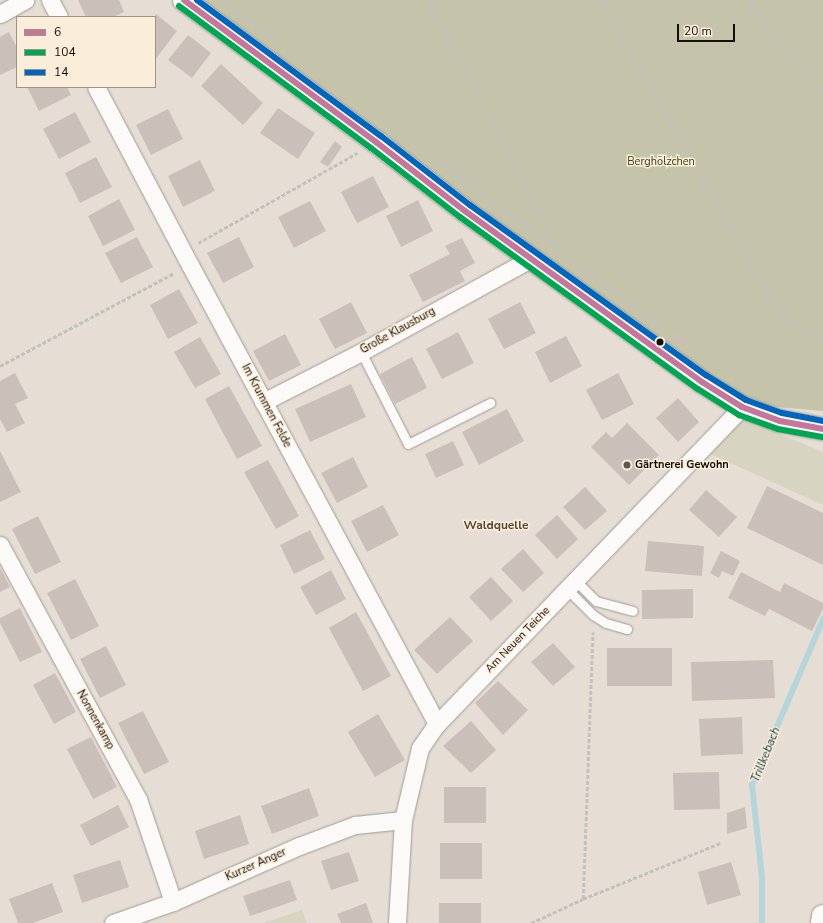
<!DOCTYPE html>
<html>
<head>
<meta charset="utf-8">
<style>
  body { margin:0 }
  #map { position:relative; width:823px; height:923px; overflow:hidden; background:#e6ded4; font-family:"Nunito Sans",sans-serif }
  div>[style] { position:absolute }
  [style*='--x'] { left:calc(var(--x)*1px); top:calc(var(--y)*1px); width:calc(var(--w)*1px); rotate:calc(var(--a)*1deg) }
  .green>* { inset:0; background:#d7d5c2 }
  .forest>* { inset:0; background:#c5c4aa }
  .stream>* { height:6px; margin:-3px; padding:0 3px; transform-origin:3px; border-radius:3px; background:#b5d5db }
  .building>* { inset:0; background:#cbbfba }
  .path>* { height:2.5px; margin-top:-1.25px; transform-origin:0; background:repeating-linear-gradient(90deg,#c3c1bd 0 4px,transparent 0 6px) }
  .roads { filter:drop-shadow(0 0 1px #a19b94) drop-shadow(0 0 1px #a19b94) }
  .service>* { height:9px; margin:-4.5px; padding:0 4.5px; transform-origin:4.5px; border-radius:4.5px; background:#fbfaf9 }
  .minor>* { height:17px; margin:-8.5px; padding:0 8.5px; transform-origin:8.5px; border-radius:8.5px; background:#fbfaf9 }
  .tertiary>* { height:22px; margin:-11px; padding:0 11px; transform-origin:11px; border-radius:11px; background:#fbfaf9 }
  .secondary>* { height:22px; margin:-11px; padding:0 11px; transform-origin:11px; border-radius:11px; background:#fbfaf9 }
  .bus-1>* { height:6px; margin:-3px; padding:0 3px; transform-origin:3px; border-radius:3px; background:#c4769c }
  .bus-2>* { height:6px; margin:-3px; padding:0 3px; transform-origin:3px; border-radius:3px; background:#00a651 }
  .bus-3>* { height:6px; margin:-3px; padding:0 3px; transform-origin:3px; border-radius:3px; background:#0065bd }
  .dots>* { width:11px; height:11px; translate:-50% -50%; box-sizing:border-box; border:2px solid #faedda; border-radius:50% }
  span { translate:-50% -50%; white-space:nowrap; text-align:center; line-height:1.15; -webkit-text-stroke:3px #faedda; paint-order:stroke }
  .park-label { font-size:11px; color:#3b3f10 }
  .street-label { font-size:11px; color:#140f09 }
  .poi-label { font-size:11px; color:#140f09; font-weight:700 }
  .left { translate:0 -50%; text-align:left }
  .neighbourhood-label { font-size:12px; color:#534838; font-weight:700 }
  .water-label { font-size:12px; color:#0e3b46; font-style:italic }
  .legend { position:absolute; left:16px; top:16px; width:140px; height:72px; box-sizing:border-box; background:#faedda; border:1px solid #9e9486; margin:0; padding:5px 7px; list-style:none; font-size:12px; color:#140f09 }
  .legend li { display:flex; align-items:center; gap:8px; height:20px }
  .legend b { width:20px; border:1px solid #9e9486 }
  .scale { position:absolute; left:677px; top:24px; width:58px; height:18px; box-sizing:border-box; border:2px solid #140f09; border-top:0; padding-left:5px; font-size:12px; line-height:14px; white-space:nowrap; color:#140f09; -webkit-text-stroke:3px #faedda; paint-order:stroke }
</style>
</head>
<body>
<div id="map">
  <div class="green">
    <i style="clip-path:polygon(739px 417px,823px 452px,823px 505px,706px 452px)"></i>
    <i style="clip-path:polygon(302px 910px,307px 923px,263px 923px)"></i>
  </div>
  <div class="forest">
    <i style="clip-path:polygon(189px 0,823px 0,823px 411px,752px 405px,533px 274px)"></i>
  </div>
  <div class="stream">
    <i style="--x:762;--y:923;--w:46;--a:-90"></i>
    <i style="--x:762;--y:877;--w:93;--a:-96.2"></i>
    <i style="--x:752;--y:785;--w:181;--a:-66.8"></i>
  </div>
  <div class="building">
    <i style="clip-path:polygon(78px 0,119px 0,124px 12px,113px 17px,86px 17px)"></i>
    <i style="clip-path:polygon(156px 14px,177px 31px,155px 60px,154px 17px)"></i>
    <i style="clip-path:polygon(9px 32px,17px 48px,17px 67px,0 75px,0 37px)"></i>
    <i style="clip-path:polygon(188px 35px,211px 53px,192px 78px,168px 60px)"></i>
    <i style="clip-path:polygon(221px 64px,263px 103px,243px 125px,201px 86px)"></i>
    <i style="clip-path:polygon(27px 87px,67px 87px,71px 95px,39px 111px)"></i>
    <i style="clip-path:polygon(278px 108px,315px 133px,298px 159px,260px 133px)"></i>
    <i style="clip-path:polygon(168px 109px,183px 139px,151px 155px,136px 125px)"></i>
    <i style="clip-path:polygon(75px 112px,91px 142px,59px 159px,43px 129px)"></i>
    <i style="clip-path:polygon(335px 141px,342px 147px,328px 167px,320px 162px)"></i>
    <i style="clip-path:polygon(96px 157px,112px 187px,80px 203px,65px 173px)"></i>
    <i style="clip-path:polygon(200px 160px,215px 191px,183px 207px,168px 176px)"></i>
    <i style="clip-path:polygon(373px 176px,389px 207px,357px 223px,341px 192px)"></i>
    <i style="clip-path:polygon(119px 199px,135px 230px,103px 246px,88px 216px)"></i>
    <i style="clip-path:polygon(418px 200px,433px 231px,401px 247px,386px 216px)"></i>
    <i style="clip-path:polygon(310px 201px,326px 231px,294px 248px,278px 217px)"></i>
    <i style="clip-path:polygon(137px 237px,153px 267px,121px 283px,105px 253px)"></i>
    <i style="clip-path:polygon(239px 237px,254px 267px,223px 283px,207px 253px)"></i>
    <i style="clip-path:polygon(462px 238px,475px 263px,460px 271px,465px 281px,423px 302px,409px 275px,450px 254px,445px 246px)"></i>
    <i style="clip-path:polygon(179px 289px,198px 323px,168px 339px,150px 305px)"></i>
    <i style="clip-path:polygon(351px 302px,367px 333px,335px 349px,319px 319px)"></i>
    <i style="clip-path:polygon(520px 302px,536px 333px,504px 349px,488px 319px)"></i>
    <i style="clip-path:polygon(458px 332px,474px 363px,442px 379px,426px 349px)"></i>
    <i style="clip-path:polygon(675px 332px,685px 339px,682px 343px,672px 336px)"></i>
    <i style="clip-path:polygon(285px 334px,301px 365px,269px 381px,253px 351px)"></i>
    <i style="clip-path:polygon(566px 336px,582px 366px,550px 383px,535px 352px)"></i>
    <i style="clip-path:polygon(200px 337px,221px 374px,195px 388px,174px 352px)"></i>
    <i style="clip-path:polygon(412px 357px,427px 388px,395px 404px,380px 374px)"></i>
    <i style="clip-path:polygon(15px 373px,28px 398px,15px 404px,25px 423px,7px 432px,0 419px,0 381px)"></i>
    <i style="clip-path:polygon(618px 373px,634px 404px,602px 420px,586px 390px)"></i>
    <i style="clip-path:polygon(351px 384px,366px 417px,310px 442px,295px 409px)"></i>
    <i style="clip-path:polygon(229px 386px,262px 446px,237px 459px,205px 399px)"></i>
    <i style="clip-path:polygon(678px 398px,699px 422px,678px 442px,656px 418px)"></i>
    <i style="clip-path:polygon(507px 409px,524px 441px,479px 465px,462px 432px)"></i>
    <i style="clip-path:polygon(627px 423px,659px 455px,629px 485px,591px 447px,606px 432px,612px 438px)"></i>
    <i style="clip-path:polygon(453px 441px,464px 465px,436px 478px,425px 454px)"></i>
    <i style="clip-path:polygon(0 451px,21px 492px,0 502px)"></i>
    <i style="clip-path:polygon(353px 457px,368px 487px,337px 503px,321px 473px)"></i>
    <i style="clip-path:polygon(268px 460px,299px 516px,276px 529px,244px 472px)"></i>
    <i style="clip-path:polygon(767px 486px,823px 513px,823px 565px,747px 528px)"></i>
    <i style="clip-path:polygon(585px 487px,607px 511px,585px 530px,563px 507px)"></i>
    <i style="clip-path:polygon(706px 490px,737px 517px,719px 537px,689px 510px)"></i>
    <i style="clip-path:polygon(383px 505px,399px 535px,367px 552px,351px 521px)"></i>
    <i style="clip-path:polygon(557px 515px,578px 539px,557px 559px,535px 535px)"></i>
    <i style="clip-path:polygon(38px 516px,61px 562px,35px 574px,12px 529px)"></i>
    <i style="clip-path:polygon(310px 530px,325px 559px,294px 574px,280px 545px)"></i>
    <i style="clip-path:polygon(648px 541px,704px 546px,702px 576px,645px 571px)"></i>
    <i style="clip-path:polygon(523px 549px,544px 573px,523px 592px,501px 569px)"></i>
    <i style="clip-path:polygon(721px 551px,740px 561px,733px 576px,722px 571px,719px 578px,710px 573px)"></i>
    <i style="clip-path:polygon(0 568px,10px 587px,0 592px)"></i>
    <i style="clip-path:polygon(331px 570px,346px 599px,316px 615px,300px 587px)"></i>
    <i style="clip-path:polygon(741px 572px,780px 592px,784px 583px,823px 603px,823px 609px,812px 631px,769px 609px,765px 616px,728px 598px)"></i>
    <i style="clip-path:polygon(491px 577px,513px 601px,491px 621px,469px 597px)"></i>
    <i style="clip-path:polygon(75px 579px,99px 626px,71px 640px,47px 593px)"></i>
    <i style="clip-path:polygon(693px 589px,693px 618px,642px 619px,642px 590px)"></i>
    <i style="clip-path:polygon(20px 608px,42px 652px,20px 662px,0 623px,0 618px)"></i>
    <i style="clip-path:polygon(356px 612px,391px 676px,363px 691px,329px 628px)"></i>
    <i style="clip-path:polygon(450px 617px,473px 641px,437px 674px,414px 650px)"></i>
    <i style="clip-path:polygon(553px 643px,575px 667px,553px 686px,531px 662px)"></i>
    <i style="clip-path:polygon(106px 646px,126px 685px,100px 698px,80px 659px)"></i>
    <i style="clip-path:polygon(607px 648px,672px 648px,672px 686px,607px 686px)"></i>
    <i style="clip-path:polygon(773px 660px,775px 698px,692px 701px,691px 662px)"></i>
    <i style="clip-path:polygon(55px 673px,76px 712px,54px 724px,33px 685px)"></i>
    <i style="clip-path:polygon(498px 681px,528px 710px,503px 735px,475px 703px)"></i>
    <i style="clip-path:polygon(143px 711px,169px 762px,144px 774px,118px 723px)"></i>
    <i style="clip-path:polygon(378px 714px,405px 760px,375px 777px,348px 732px)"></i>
    <i style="clip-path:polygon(742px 717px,743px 754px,701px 756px,699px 719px)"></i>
    <i style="clip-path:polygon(471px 721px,496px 750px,471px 773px,443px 746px)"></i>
    <i style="clip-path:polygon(91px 737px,117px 787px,93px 799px,67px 749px)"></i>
    <i style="clip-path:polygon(719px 772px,720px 809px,674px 810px,673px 773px)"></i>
    <i style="clip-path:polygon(444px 787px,486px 787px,486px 823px,444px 823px)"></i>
    <i style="clip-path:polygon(309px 788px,319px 816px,272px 834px,261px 806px)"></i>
    <i style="clip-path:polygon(118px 805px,129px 827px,91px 846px,80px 825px)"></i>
    <i style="clip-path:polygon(745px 807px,747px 828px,727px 834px,727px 813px)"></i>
    <i style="clip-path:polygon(240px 815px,249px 844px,204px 859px,195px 831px)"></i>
    <i style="clip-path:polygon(440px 843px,482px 843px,482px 879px,440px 879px)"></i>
    <i style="clip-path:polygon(349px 852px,359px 881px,331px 890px,321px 861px)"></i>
    <i style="clip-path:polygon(120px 860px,129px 887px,82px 903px,73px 875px)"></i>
    <i style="clip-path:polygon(731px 862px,741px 895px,707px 905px,698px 872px)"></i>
    <i style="clip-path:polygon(290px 880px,297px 900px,250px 916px,243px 896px)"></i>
    <i style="clip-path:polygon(52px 883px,63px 912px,33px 923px,18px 923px,9px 899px)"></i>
    <i style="clip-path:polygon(366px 903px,373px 923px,341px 923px,337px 914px)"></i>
    <i style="clip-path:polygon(439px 903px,481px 903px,481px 923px,439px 923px)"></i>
  </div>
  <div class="path">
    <i style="--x:223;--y:0;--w:69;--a:37.4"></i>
    <i style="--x:430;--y:0;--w:278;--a:62.6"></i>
    <i style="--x:601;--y:0;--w:362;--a:60.2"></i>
    <i style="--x:781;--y:314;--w:50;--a:32.7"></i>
    <i style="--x:750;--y:0;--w:85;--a:54.1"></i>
    <i style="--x:800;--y:69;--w:33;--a:46"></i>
    <i style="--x:441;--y:164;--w:144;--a:35.7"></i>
    <i style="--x:558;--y:248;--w:126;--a:37"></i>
    <i style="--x:198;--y:243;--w:183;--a:-29.5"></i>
    <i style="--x:0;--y:366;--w:197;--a:-28.1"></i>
    <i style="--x:583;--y:899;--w:267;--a:-87.9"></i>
    <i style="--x:531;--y:923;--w:57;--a:-24.8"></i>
    <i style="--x:583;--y:899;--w:148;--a:-22.2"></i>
  </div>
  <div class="roads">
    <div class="service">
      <i style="--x:361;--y:352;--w:103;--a:62.9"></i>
      <i style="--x:408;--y:444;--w:92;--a:-26.6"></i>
      <i style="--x:575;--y:580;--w:30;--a:45"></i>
      <i style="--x:596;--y:601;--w:38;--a:15"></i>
      <i style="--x:567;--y:589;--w:37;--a:45"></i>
      <i style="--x:593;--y:615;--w:15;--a:32"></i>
      <i style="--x:606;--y:623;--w:22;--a:16"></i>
    </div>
    <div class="minor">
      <i style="--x:50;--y:0;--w:19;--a:62"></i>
      <i style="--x:0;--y:14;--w:29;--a:-29"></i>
      <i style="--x:96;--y:87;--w:201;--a:62.2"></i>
      <i style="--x:190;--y:265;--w:521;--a:61.71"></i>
      <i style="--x:263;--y:402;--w:110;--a:-27"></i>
      <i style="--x:361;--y:352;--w:195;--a:-28.8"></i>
      <i style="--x:0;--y:545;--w:289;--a:61.5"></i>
      <i style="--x:138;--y:799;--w:109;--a:71.2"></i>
      <i style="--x:113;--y:923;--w:64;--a:-19.3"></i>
      <i style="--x:173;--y:902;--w:138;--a:-24"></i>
      <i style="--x:299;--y:846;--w:60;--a:-20.6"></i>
      <i style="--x:355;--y:825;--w:48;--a:-5.9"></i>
      <i style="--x:397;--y:923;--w:103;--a:-86.7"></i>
      <i style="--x:403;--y:820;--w:74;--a:-76.7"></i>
      <i style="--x:420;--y:748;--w:29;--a:-55"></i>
      <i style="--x:437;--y:724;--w:440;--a:-46.1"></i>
    </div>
    <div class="tertiary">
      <i style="--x:184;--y:0;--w:239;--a:36.5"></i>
      <i style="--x:376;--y:142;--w:113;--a:37.8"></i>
      <i style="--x:465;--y:211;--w:292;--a:35.8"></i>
      <i style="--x:702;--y:382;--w:47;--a:32"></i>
      <i style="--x:742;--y:407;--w:40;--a:20.2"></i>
      <i style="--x:780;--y:421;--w:44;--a:10.5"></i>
    </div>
    <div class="secondary">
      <i style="--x:822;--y:923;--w:7;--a:-82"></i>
    </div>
  </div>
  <div class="bus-1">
    <i style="--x:184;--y:0;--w:239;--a:36.5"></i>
    <i style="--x:376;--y:142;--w:113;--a:37.8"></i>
    <i style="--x:465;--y:211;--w:292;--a:35.8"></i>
    <i style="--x:702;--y:382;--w:47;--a:32"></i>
    <i style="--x:742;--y:407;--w:40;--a:20.2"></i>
    <i style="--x:780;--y:421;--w:44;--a:10.5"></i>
  </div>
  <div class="bus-2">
    <i style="--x:179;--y:6;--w:239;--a:36.5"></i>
    <i style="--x:371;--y:148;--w:113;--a:37.8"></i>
    <i style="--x:460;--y:217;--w:294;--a:35.9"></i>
    <i style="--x:698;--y:389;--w:49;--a:32.4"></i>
    <i style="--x:739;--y:415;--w:41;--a:19.7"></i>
    <i style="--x:778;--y:429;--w:45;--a:10.3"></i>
  </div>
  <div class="bus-3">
    <i style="--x:197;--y:0;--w:229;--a:36.5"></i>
    <i style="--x:381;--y:136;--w:113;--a:37.8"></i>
    <i style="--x:470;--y:205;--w:291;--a:35.8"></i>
    <i style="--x:706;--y:375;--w:47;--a:32"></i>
    <i style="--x:746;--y:400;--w:38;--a:20"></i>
    <i style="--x:782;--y:413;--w:42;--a:11"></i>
  </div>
  <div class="dots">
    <i style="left:660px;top:342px;background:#140f09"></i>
    <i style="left:627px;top:465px;background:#5e5750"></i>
  </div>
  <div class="park-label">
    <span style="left:661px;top:162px">Berghölzchen</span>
  </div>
  <div class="street-label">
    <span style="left:398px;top:331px;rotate:-29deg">Große Klausburg</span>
    <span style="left:266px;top:406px;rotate:62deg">Im Krummen Felde</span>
    <span style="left:518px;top:640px;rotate:-46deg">Am Neuen Teiche</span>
    <span style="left:95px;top:720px;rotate:61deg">Nonnenkamp</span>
    <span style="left:256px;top:865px;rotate:-24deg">Kurzer Anger</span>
  </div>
  <div class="poi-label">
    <span class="left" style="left:635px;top:465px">Gärtnerei Gewohn</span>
  </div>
  <div class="neighbourhood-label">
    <span style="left:496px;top:526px">Waldquelle</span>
  </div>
  <div class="water-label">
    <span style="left:766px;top:755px;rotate:-68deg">Trillkebach</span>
  </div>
  <ul class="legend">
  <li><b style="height:5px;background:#c4769c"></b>6</li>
  <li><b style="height:5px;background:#00a651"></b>104</li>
  <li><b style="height:5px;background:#0065bd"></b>14</li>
  </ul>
  <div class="scale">20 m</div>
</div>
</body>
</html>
